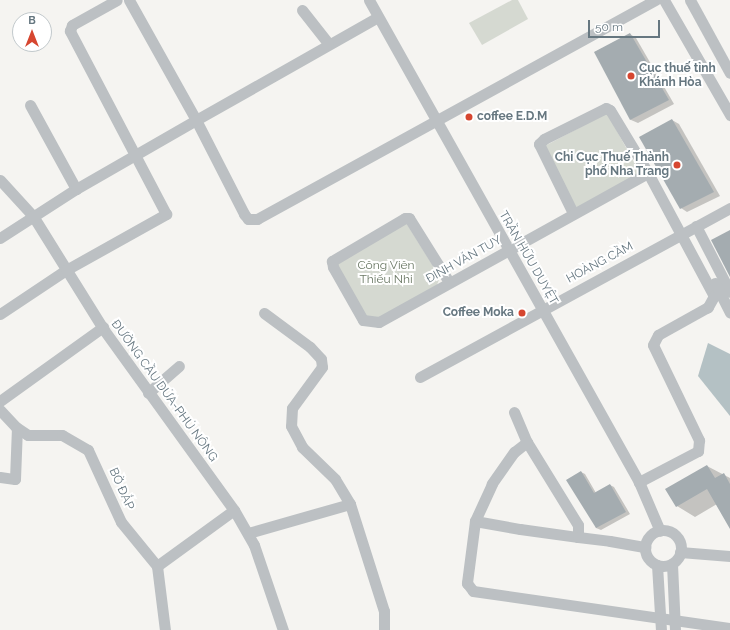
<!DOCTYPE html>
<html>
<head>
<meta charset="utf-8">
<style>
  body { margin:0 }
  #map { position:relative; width:730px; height:630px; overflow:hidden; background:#f5f4f1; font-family:Raleway,sans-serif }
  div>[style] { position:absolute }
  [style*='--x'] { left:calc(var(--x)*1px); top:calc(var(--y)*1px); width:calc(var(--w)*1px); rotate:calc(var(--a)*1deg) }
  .green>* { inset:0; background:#d5d9d1 }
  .water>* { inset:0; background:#b4c1c4 }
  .shadow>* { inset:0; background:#0003 }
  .building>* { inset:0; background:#a4acb0 }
  .minor>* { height:11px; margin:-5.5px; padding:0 5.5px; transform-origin:5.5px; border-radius:5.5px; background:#bcc0c3 }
  .minor>.ring { margin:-5.5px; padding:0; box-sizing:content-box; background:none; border:11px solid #bcc0c3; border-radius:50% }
  .dots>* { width:11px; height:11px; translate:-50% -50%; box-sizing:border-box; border:2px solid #fff; border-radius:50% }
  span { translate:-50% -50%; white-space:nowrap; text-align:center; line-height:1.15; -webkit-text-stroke:4px #fff; paint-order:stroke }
  .poi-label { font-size:12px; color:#667780; font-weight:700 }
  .left { translate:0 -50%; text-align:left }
  .right { translate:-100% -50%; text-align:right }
  .street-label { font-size:12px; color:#667780 }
  .park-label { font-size:12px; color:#6a7864 }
  .north { position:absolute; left:12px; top:12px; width:40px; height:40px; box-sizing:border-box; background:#fff; border:1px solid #c2c9cc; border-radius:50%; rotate:0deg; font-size:11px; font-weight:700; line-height:16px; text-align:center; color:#667780 }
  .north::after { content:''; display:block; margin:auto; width:14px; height:18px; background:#d64630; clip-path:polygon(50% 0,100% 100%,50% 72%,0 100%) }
  .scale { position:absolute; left:588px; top:20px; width:72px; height:18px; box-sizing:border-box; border:2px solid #667780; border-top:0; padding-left:5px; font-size:12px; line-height:14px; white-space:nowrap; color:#667780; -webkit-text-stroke:3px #fff; paint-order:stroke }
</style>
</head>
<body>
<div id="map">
  <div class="green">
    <i style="clip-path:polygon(512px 0,518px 0,528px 19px,482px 45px,469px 23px)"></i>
    <i style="clip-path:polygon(607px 113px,640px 173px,576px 208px,543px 147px)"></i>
    <i style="clip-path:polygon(405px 221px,440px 277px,437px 285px,377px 319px,367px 317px,336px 263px)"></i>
  </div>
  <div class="water">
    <i style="clip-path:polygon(708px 343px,730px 354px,730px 416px,698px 376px)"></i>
  </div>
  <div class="shadow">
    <i style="clip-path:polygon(630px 34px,636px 38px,674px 104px,638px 123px,631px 120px,595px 52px)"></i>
    <i style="clip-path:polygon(672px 120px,679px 124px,720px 196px,687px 212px,681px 208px)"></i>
    <i style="clip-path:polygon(707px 466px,730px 478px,730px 527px,717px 504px,695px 517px,677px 506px)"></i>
    <i style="clip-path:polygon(581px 472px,585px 474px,596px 493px,610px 485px,614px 487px,630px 514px,601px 530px,596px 528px)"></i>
  </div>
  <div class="building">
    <i style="clip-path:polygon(630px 33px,669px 100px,630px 120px,594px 52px)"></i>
    <i style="clip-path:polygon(672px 119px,714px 192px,680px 209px,639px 137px)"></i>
    <i style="clip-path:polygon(730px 230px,730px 277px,711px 240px)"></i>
    <i style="clip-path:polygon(707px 465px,715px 478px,724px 473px,730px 484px,730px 529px,707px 489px,676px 507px,665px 489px)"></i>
    <i style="clip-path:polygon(581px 471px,594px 493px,610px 484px,626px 512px,596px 528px,566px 480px)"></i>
  </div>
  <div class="minor">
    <i style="--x:129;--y:0;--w:137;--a:60.8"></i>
    <i style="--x:196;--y:120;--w:209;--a:-29.5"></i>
    <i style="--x:369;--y:0;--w:552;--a:60.74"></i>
    <i style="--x:639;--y:482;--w:53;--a:66.8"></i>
    <i style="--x:664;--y:0;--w:133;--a:60.1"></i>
    <i style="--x:690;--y:0;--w:83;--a:61.3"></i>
    <i style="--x:302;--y:10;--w:42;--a:51.8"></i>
    <i style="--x:30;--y:105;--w:96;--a:61.3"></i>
    <i style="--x:0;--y:180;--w:49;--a:47.5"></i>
    <i style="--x:33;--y:216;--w:134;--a:58.1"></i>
    <i style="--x:104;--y:330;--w:222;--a:54.2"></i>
    <i style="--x:234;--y:510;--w:40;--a:60.3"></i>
    <i style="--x:254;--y:545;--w:90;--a:71.2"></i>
    <i style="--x:573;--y:213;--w:77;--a:-116.2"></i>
    <i style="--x:539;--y:144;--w:7;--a:-45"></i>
    <i style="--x:544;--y:139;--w:69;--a:-26.6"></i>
    <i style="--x:606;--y:108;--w:4;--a:27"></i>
    <i style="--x:610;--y:110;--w:74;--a:58.9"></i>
    <i style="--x:648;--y:173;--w:140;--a:61.8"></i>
    <i style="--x:714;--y:296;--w:13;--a:119"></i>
    <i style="--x:708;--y:307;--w:57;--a:150.8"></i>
    <i style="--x:658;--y:335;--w:11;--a:117"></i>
    <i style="--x:653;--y:345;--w:106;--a:64.2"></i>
    <i style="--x:699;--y:440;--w:11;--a:95"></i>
    <i style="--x:698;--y:451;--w:67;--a:152.3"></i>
    <i style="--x:696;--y:226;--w:74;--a:62.7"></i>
    <i style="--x:0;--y:238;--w:90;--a:-32.8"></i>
    <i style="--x:76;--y:189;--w:138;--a:-29.9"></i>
    <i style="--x:196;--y:120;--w:106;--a:62.9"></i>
    <i style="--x:244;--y:214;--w:6;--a:51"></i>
    <i style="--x:248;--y:219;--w:9;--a:0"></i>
    <i style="--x:257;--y:219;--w:455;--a:-28.8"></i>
    <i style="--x:449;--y:282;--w:75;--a:-122"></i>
    <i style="--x:409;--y:218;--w:4;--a:180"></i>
    <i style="--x:405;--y:218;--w:85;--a:149.5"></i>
    <i style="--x:332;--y:261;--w:6;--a:81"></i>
    <i style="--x:333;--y:267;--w:61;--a:60.5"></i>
    <i style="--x:363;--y:320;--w:16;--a:7"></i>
    <i style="--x:379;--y:322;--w:308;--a:-29"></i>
    <i style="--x:715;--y:283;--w:33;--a:63"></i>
    <i style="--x:264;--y:313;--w:57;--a:36.5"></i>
    <i style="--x:310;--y:347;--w:16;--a:47"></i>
    <i style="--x:321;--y:359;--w:8;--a:83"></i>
    <i style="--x:322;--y:367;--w:51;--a:126.2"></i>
    <i style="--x:292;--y:408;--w:18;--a:93"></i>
    <i style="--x:291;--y:426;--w:24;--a:62"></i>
    <i style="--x:302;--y:447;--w:46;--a:44.1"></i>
    <i style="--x:335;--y:479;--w:29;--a:59"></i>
    <i style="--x:0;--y:314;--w:79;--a:-33.7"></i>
    <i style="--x:66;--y:270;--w:115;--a:-29.2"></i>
    <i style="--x:166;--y:214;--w:207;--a:-117.7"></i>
    <i style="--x:70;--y:31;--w:6;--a:-72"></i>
    <i style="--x:72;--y:25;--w:51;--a:-29.1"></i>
    <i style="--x:420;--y:377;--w:353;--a:-28.6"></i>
    <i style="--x:148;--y:393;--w:41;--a:-41.1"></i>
    <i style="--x:0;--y:401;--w:127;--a:-35.7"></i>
    <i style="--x:0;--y:410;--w:23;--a:47"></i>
    <i style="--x:16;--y:427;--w:14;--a:34"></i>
    <i style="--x:28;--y:435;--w:34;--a:0"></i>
    <i style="--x:62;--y:435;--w:30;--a:30"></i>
    <i style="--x:88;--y:450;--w:79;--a:65.4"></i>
    <i style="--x:121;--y:522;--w:57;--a:50.7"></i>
    <i style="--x:157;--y:566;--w:64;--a:82.9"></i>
    <i style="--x:514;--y:412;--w:33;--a:67"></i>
    <i style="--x:0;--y:477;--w:15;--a:8"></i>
    <i style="--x:15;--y:479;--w:51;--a:-87.8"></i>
    <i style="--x:475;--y:521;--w:63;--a:97.4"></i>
    <i style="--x:467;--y:583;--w:10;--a:53"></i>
    <i style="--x:473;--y:591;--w:260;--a:8.2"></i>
    <i class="ring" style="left:645px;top:530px;width:25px;height:25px"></i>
    <i style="--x:248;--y:533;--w:106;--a:-15.9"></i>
    <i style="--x:350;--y:504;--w:112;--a:72.4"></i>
    <i style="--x:384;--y:611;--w:19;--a:90"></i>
    <i style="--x:578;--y:537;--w:12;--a:-90"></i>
    <i style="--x:578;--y:525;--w:97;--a:-121.6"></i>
    <i style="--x:527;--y:442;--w:16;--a:142"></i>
    <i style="--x:514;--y:452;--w:39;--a:125"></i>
    <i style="--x:492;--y:484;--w:41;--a:114.7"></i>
    <i style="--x:475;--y:521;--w:46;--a:10.1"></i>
    <i style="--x:520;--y:529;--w:59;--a:7.9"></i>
    <i style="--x:578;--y:537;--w:32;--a:7"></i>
    <i style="--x:610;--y:541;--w:36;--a:10"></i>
    <i style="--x:680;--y:552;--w:50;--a:4.6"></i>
    <i style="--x:672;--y:564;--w:66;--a:87.4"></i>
    <i style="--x:657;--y:565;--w:65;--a:86.5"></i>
    <i style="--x:157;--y:566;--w:95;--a:-36"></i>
  </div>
  <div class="dots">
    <i style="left:631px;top:76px;background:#d64630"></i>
    <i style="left:469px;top:117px;background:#d64630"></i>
    <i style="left:677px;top:165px;background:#d64630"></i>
    <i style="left:522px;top:313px;background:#d64630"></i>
  </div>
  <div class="poi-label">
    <span class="left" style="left:639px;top:76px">Cục thuế tỉnh<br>Khánh Hòa</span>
    <span class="left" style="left:477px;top:117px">coffee E.D.M</span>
    <span class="right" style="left:669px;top:165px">Chi Cục Thuế Thành<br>phố Nha Trang</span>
    <span class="right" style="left:514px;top:313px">Coffee Moka</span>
  </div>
  <div class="street-label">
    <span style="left:528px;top:258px;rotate:60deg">TRẦN HỮU DUYỆT</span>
    <span style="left:464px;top:260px;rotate:-29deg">ĐINH VĂN TUY</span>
    <span style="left:600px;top:263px;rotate:-28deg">HOÀNG CẦM</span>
    <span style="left:164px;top:391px;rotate:54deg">ĐƯỜNG CẦU DỨA-PHÚ NÔNG</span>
    <span style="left:121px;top:489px;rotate:66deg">BỜ ĐẮP</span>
  </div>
  <div class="park-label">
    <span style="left:386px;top:273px">Công Viên<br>Thiếu Nhi</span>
  </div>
  <div class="north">B</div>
  <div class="scale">50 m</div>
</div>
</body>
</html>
